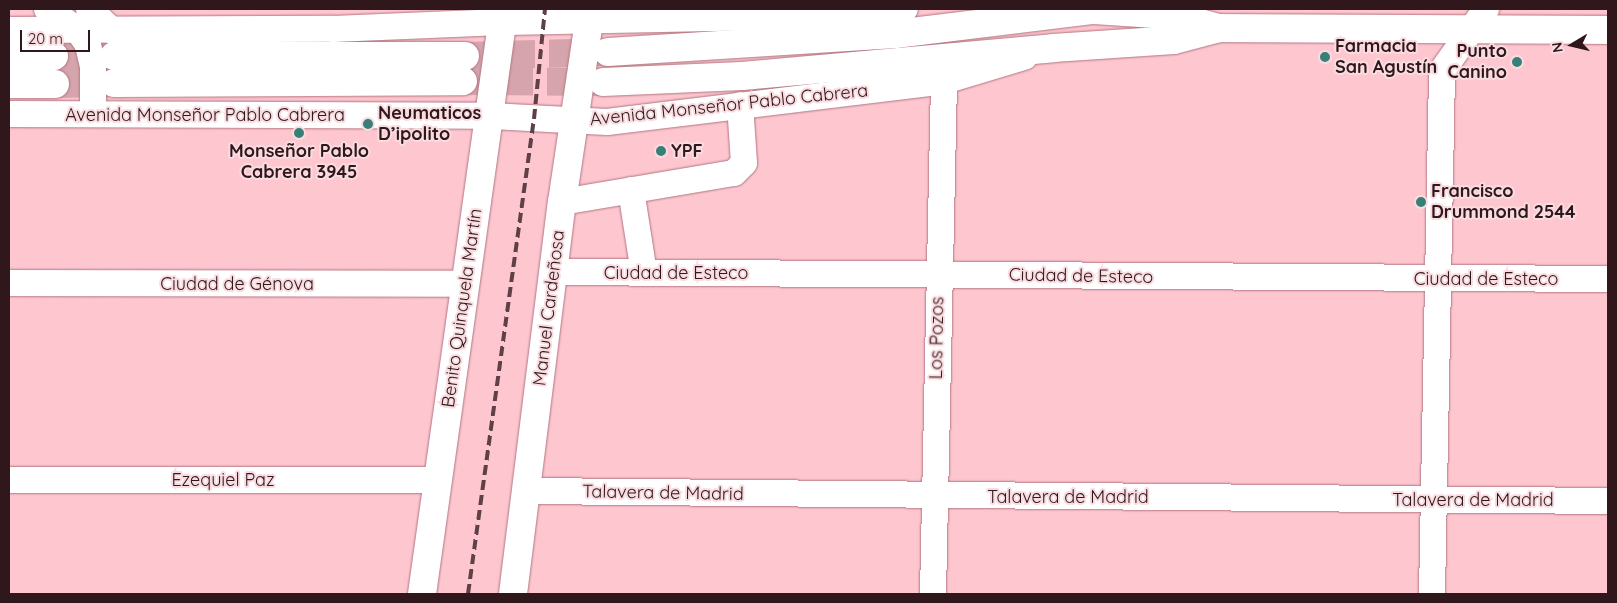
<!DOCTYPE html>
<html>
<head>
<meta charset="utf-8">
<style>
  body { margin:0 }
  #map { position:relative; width:1617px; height:603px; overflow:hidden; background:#fec7d0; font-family:Quicksand,sans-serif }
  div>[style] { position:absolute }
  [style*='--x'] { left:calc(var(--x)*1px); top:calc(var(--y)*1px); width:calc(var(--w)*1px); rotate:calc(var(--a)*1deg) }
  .major-tunnel>* { height:28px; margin-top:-14px; transform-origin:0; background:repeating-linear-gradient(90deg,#d5a4ac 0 28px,transparent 0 42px) }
  .roads { filter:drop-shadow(0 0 1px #b47681) drop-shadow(0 0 1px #b47681) }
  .minor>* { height:26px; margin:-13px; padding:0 13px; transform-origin:13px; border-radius:13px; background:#fff }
  .major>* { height:28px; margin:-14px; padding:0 14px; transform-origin:14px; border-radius:14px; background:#fff }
  .rail>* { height:4px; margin-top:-2px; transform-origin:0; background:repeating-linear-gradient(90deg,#5f4046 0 10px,transparent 0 15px) }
  .dots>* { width:14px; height:14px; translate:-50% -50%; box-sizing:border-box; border:2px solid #f9dce0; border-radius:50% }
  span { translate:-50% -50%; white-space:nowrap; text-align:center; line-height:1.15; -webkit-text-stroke:4px #f9dce0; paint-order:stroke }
  .poi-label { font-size:18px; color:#2f171c; font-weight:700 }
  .left { translate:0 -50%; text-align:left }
  .right { translate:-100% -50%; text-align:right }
  .street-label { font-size:18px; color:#2f171c }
  .frame { position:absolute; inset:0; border:10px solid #2f171c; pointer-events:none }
  .north { position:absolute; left:1547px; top:20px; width:50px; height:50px; -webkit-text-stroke:4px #f9dce0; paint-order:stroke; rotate:261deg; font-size:14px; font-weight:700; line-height:20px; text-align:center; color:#2f171c }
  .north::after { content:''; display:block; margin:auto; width:18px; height:22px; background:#2f171c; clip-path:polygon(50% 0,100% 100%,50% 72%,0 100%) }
  .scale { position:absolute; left:20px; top:30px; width:70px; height:22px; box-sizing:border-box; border:2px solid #2f171c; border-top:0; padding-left:6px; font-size:15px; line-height:18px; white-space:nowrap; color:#2f171c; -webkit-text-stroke:4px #f9dce0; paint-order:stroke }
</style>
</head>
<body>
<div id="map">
  <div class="major-tunnel">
    <i style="--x:54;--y:56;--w:60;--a:0"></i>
    <i style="--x:465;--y:56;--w:143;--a:-1.6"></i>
    <i style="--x:463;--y:81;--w:140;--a:0.4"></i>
    <i style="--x:55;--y:84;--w:59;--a:-1"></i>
  </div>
  <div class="roads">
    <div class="minor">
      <i style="--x:47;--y:9;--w:36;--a:34"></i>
      <i style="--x:77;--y:29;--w:19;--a:55"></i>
      <i style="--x:88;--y:45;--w:22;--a:77"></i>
      <i style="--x:93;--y:66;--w:48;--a:90"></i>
      <i style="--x:89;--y:9;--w:33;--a:43"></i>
      <i style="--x:9;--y:30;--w:324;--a:-0.2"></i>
      <i style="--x:333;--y:29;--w:169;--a:-2.4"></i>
      <i style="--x:502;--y:22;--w:303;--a:-1.1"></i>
      <i style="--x:805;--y:16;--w:100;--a:-4"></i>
      <i style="--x:9;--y:114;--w:482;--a:0.2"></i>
      <i style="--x:491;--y:116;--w:116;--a:3"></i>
      <i style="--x:607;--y:122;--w:339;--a:-6.9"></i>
      <i style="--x:944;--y:81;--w:84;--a:-16.7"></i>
      <i style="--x:631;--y:190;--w:84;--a:81.1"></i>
      <i style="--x:562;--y:202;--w:174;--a:-9.6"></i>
      <i style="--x:734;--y:173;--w:14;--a:-45"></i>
      <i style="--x:744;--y:163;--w:58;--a:-93.9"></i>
      <i style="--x:553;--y:272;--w:1055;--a:0.38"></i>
      <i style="--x:9;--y:283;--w:456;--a:0.1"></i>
      <i style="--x:9;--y:480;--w:428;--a:0"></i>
      <i style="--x:527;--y:491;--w:1081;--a:0.53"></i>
      <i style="--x:933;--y:594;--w:513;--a:-88.77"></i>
      <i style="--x:1432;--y:594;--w:523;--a:-88.9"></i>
      <i style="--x:1442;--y:71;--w:76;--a:-54.6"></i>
    </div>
    <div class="major">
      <i style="--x:608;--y:52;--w:288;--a:-3.6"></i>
      <i style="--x:895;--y:34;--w:200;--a:-6.9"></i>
      <i style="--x:1094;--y:10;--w:77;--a:3.7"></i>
      <i style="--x:1171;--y:15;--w:49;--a:15.5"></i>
      <i style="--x:114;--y:56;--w:351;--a:0"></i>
      <i style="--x:9;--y:57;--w:45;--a:-1.3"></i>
      <i style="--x:603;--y:82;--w:139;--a:-2.5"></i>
      <i style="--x:742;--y:76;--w:312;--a:-5.1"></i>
      <i style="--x:1053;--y:48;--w:121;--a:-3.8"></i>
      <i style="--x:1174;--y:40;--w:47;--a:-14.9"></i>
      <i style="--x:1219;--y:28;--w:389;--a:0.3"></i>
      <i style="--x:114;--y:83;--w:349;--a:-0.3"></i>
      <i style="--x:9;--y:84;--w:46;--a:0"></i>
      <i style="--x:422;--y:594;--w:591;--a:-82.02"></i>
      <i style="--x:513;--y:594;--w:395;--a:-82.9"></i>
      <i style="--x:562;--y:202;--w:195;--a:-81.5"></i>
    </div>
  </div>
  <div class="rail">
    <i style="--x:468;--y:594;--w:480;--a:-82.1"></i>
    <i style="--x:534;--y:119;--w:111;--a:-84.3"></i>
  </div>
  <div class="dots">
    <i style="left:1325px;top:57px;background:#387f78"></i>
    <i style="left:1517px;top:62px;background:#387f78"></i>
    <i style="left:368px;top:124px;background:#387f78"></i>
    <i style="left:299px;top:133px;background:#387f78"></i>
    <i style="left:661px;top:151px;background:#387f78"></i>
    <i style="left:1421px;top:202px;background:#387f78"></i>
  </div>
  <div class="poi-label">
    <span class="left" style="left:1335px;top:57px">Farmacia<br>San Agustín</span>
    <span class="right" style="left:1507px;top:62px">Punto<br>Canino</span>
    <span class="left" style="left:378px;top:124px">Neumaticos<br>D’ipolito</span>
    <span class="left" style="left:671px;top:151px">YPF</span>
    <span style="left:299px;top:162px">Monseñor Pablo<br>Cabrera 3945</span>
    <span class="left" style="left:1431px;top:202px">Francisco<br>Drummond 2544</span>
  </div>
  <div class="street-label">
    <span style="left:729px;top:105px;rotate:-6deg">Avenida Monseñor Pablo Cabrera</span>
    <span style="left:205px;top:115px">Avenida Monseñor Pablo Cabrera</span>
    <span style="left:676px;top:273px">Ciudad de Esteco</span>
    <span style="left:1081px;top:276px;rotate:1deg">Ciudad de Esteco</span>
    <span style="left:1486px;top:279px">Ciudad de Esteco</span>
    <span style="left:237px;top:284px">Ciudad de Génova</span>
    <span style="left:462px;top:308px;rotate:-82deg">Benito Quinquela Martín</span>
    <span style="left:549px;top:308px;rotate:-83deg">Manuel Cardeñosa</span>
    <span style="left:937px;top:338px;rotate:-89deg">Los Pozos</span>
    <span style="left:223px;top:480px">Ezequiel Paz</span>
    <span style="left:663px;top:493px;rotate:1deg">Talavera de Madrid</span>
    <span style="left:1068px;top:497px">Talavera de Madrid</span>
    <span style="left:1473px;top:500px">Talavera de Madrid</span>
  </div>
  <div class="frame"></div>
  <div class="north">N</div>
  <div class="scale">20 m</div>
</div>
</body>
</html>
